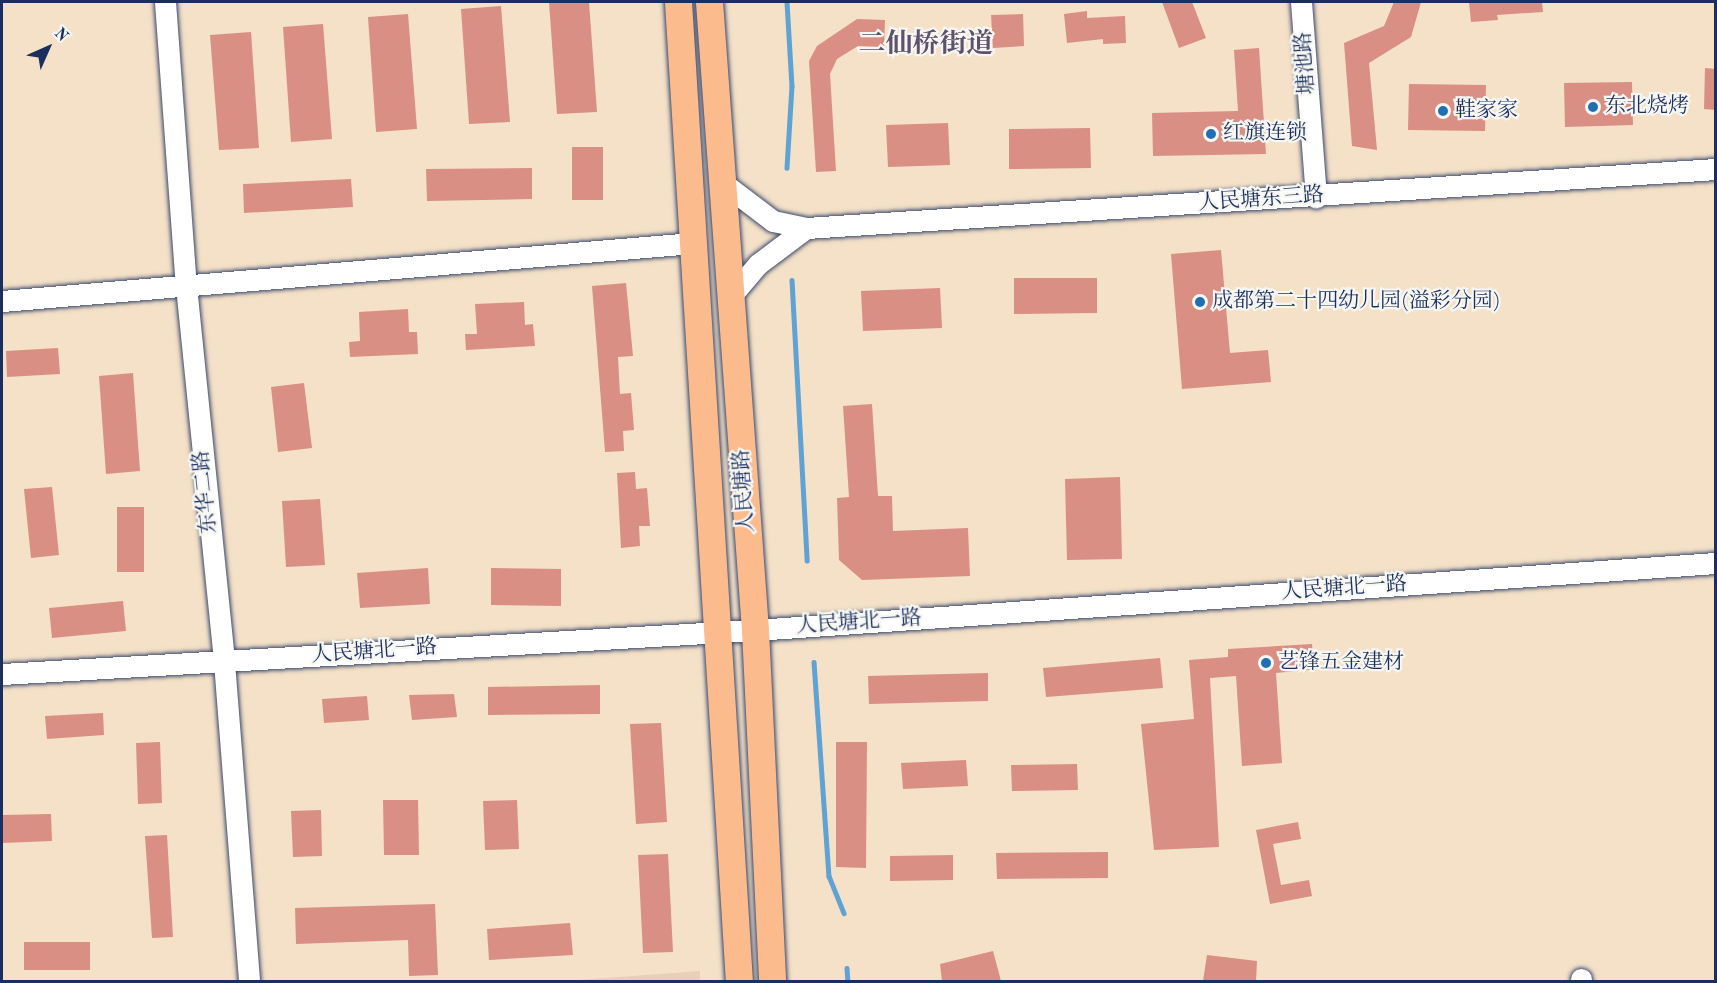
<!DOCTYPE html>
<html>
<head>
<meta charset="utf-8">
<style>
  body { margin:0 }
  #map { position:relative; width:1717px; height:983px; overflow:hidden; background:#f4e1c8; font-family:"Old Standard TT","Noto Serif SC",serif }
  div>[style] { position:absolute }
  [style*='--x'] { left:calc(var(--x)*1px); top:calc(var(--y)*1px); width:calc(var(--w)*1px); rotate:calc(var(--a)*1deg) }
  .built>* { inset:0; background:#e7cfb8 }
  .stream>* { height:4.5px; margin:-2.25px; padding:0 2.25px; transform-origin:2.25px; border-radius:2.25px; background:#60a2d4 }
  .building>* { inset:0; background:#d98f84 }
  .roads { filter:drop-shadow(0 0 2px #3c4a6e) drop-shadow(0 0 2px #3c4a6e) }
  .minor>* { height:21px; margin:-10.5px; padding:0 10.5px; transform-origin:10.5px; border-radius:10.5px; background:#fff }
  .major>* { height:27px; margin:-13.5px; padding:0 13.5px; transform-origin:13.5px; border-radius:13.5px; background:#fbbb8d }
  .dots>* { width:16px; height:16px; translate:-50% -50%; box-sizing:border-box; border:3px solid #f6f6f2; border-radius:50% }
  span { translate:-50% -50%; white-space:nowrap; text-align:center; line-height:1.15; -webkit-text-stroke:4.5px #f6f6f2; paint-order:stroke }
  .street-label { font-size:21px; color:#1b2f5e }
  .poi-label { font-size:21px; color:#1b2f5e }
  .left { translate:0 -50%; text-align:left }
  .district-label { font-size:27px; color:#5e516b; font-weight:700 }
  .frame { position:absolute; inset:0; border:3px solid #1b2f5e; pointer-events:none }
  .north { position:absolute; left:18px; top:18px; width:60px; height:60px; -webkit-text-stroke:4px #f6f6f2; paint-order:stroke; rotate:45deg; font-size:16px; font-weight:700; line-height:24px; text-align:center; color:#1b2f5e }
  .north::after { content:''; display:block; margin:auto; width:21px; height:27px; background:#1b2f5e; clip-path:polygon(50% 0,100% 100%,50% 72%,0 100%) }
</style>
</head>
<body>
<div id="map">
  <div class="built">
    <i style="clip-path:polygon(700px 971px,700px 981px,565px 981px)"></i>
  </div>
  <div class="stream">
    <i style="--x:787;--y:2;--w:84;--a:86.6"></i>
    <i style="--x:792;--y:86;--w:82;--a:93.5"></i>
    <i style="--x:792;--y:280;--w:281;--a:86.9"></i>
    <i style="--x:814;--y:662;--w:215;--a:86"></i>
    <i style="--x:829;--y:876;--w:40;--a:68"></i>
    <i style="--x:847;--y:968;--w:14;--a:86"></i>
  </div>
  <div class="building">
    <i style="clip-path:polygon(549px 2px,589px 2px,597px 112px,557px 114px)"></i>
    <i style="clip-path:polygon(1162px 2px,1192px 2px,1206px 38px,1179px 48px)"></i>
    <i style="clip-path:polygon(1394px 2px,1421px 2px,1411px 37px,1369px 63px,1377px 150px,1352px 146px,1344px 43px,1384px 26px)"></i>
    <i style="clip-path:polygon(1469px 2px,1542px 2px,1543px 12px,1497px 15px,1498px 20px,1471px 22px)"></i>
    <i style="clip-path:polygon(501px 6px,510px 122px,469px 124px,461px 9px)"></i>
    <i style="clip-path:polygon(1087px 11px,1087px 18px,1125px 16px,1126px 43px,1103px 44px,1103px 39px,1067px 43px,1064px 14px)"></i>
    <i style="clip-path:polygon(408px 14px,417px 129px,376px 132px,368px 17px)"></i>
    <i style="clip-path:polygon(1023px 14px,1024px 46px,993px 48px,991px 15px)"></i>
    <i style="clip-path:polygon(857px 19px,885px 20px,884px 47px,858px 46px,837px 59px,830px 74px,836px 171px,816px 172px,809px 61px,817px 46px)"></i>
    <i style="clip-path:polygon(323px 24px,332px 139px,291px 142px,283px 27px)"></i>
    <i style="clip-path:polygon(251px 32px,259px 148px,219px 150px,210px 35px)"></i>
    <i style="clip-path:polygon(1259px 48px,1266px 154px,1153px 156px,1152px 113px,1238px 111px,1234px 50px)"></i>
    <i style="clip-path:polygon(1705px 68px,1716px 69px,1716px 110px,1704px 109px)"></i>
    <i style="clip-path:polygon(1632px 82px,1633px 125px,1565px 127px,1564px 83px)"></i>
    <i style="clip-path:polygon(1409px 84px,1486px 85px,1485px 131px,1408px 130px)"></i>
    <i style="clip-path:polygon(948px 123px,950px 165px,888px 167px,886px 125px)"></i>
    <i style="clip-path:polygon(1090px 128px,1091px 168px,1009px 169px,1009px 129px)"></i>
    <i style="clip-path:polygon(572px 147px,603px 147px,603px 200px,572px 200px)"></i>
    <i style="clip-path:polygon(532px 168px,532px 199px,427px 201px,426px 169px)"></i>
    <i style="clip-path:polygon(351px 179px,353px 207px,244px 213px,243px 184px)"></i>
    <i style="clip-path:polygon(1221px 250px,1230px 353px,1268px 350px,1271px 382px,1182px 389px,1171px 254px)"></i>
    <i style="clip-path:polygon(1014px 278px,1097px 278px,1097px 313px,1014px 314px)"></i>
    <i style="clip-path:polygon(626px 283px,633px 356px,618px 357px,620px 394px,631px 393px,634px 430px,623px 431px,624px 451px,605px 452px,592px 286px)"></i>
    <i style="clip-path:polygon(940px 288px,942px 328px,863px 331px,861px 291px)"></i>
    <i style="clip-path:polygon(524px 302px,525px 325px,533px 324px,535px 346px,466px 350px,465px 334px,477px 334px,475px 304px)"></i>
    <i style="clip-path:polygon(408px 309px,409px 332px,417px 332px,418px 354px,350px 357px,349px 342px,360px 341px,359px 312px)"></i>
    <i style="clip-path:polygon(58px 348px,60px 374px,7px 377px,6px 351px)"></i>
    <i style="clip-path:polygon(133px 373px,140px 471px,106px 474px,99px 376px)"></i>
    <i style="clip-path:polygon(304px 383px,312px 448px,278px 452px,271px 387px)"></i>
    <i style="clip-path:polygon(872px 404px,878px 496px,892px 496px,893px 531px,968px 528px,970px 576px,862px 580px,839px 560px,837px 498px,849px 497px,843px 406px)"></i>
    <i style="clip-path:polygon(635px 472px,636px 489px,647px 488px,650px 526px,639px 526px,640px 546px,621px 548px,617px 473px)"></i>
    <i style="clip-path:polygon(1120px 477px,1122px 559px,1067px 560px,1065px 479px)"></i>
    <i style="clip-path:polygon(52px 487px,59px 555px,31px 558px,24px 489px)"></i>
    <i style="clip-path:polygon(320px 499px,325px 565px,286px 567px,282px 501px)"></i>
    <i style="clip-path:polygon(117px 507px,144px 507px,144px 572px,117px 572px)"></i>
    <i style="clip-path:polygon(428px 568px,430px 604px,360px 608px,357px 573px)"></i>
    <i style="clip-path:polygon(491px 568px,561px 569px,561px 606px,491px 605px)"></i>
    <i style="clip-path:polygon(123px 601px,126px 631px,52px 638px,49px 608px)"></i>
    <i style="clip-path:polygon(1312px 644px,1314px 669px,1276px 673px,1282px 763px,1242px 766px,1236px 676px,1210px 678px,1219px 847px,1154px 850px,1141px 724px,1194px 719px,1189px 660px,1228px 657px,1228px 649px)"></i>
    <i style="clip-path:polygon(1160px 658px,1163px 688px,1046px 697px,1043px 668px)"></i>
    <i style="clip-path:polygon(988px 673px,988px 701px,869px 704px,868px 676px)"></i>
    <i style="clip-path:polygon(600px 685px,600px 714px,488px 715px,488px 687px)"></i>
    <i style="clip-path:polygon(454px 694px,457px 717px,412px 720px,409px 695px)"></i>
    <i style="clip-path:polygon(367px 696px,369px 720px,324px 723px,322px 699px)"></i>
    <i style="clip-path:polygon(103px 713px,104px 735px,47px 739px,45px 716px)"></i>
    <i style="clip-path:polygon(661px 723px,667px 822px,636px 824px,630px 724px)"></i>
    <i style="clip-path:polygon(160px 742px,162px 803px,138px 804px,136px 743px)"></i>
    <i style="clip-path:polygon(836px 742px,867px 742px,866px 868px,836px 867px)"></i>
    <i style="clip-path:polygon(966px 760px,968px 786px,903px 789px,901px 763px)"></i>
    <i style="clip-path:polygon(1077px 764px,1078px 790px,1012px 791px,1011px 765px)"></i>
    <i style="clip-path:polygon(383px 800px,418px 800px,419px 855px,384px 855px)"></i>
    <i style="clip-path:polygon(517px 800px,519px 849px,485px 850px,483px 801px)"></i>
    <i style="clip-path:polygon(321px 810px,322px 856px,293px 857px,291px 811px)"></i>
    <i style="clip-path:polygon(51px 814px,52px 841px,2px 843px,2px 815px)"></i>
    <i style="clip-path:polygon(1298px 822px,1301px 839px,1273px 844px,1281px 885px,1309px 880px,1312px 896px,1270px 904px,1256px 830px)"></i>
    <i style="clip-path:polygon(167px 835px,173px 937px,152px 938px,145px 836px)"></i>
    <i style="clip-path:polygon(1108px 852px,1108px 878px,997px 879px,996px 853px)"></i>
    <i style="clip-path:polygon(668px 854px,673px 952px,643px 953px,638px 855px)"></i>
    <i style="clip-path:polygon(953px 855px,953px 880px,890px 881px,890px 856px)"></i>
    <i style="clip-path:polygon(435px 904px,438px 975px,409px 976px,408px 940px,296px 944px,295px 908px)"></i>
    <i style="clip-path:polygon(570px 923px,573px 955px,489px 960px,487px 929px)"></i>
    <i style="clip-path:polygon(24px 942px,90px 942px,90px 970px,24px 970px)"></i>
    <i style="clip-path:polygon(993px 951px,1001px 981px,942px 981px,940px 964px)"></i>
    <i style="clip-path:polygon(1207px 955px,1257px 961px,1256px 981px,1203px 981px)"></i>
  </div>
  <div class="roads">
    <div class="minor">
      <i style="--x:165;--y:2;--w:285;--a:85.8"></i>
      <i style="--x:186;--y:286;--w:378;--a:84.2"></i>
      <i style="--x:224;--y:662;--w:321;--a:85.5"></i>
      <i style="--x:1301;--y:2;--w:196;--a:85.6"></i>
      <i style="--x:723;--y:183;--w:63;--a:37.2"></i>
      <i style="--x:773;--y:221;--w:34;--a:12"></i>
      <i style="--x:806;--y:228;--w:60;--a:143.1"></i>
      <i style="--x:758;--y:264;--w:42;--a:130.2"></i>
      <i style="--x:806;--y:228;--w:912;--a:-3.71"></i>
      <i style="--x:2;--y:301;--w:693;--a:-4.8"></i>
      <i style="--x:2;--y:674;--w:754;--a:-3.34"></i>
      <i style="--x:755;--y:630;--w:963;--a:-3.99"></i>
      <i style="--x:1581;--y:979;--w:3;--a:90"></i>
    </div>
    <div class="major">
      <i style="--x:678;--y:2;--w:982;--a:86.44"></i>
      <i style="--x:709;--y:2;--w:630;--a:85.81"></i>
      <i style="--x:755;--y:630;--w:352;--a:87.2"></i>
    </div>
  </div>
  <div class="dots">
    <i style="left:1593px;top:107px;background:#1f6fb2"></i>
    <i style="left:1443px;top:111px;background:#1f6fb2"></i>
    <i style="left:1211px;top:134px;background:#1f6fb2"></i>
    <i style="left:1200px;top:302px;background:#1f6fb2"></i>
    <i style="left:1266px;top:663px;background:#1f6fb2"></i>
  </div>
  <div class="street-label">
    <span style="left:1306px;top:63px;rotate:-94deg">塘池路</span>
    <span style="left:1261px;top:200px;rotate:-4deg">人民塘东三路</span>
    <span style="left:745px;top:491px;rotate:-94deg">人民塘路</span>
    <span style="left:206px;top:492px;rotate:-96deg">东华二路</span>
    <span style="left:1344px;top:589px;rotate:-4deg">人民塘北一路</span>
    <span style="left:859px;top:623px;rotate:-4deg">人民塘北一路</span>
    <span style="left:374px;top:652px;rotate:-4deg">人民塘北一路</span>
  </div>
  <div class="poi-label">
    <span class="left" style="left:1605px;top:107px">东北烧烤</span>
    <span class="left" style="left:1455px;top:111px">鞋家家</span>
    <span class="left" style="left:1223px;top:134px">红旗连锁</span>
    <span class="left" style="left:1212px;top:302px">成都第二十四幼儿园(溢彩分园)</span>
    <span class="left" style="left:1278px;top:663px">艺锋五金建材</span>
  </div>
  <div class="district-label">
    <span style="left:926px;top:45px">二仙桥街道</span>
  </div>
  <div class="frame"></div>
  <div class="north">N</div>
</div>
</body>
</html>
